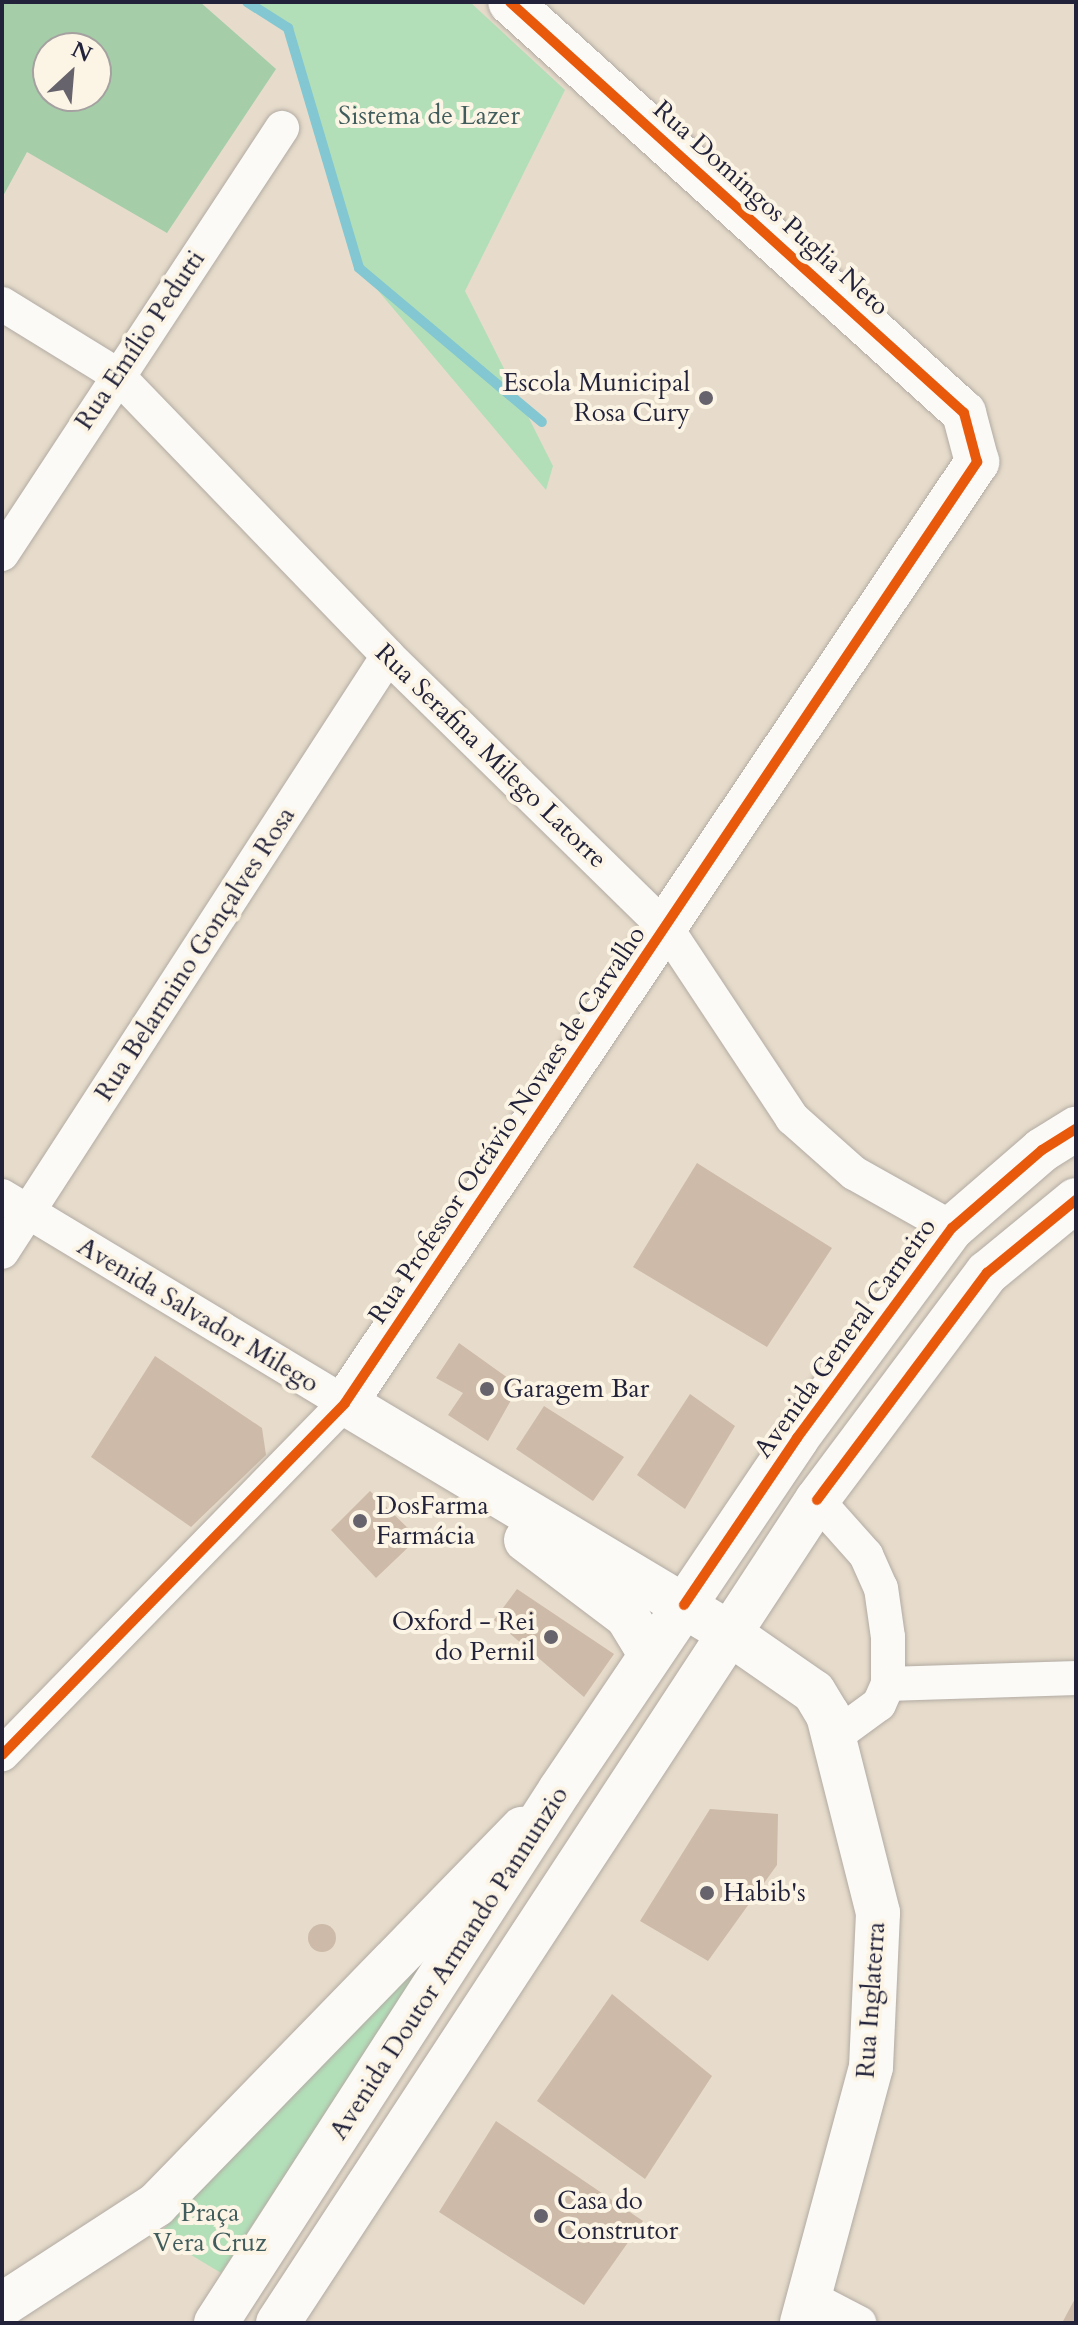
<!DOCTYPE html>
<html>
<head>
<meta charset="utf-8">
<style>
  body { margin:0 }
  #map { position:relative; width:1078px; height:2325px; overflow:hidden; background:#e7dccb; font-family:Cardo,serif }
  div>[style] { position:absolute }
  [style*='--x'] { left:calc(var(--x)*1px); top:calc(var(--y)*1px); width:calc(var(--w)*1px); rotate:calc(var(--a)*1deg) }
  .green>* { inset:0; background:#b2dfb8 }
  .forest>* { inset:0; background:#a4cda8 }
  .stream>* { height:10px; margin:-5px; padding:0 5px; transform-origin:5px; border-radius:5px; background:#82c7d1 }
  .building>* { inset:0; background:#cdbaa8 }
  .round { border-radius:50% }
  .roads { filter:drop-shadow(0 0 2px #b2aba3) drop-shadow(0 0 2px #b2aba3) }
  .street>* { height:34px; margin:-17px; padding:0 17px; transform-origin:17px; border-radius:17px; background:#fbfaf7 }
  .secondary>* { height:44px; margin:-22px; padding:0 22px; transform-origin:22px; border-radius:22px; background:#fbfaf7 }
  .primary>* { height:44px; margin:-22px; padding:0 22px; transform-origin:22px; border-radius:22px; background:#fbfaf7 }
  .cycleway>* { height:10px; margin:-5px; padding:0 5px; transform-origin:5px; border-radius:5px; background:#e8590c }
  .dots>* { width:22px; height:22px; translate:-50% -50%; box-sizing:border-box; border:4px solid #fcf5e5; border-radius:50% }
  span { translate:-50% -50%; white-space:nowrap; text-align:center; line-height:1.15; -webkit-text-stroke:8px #fcf5e5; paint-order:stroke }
  .park-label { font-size:26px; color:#405c5c }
  .street-label { font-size:26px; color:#22223b }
  .poi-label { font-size:26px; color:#22223b }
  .right { translate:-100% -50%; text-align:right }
  .left { translate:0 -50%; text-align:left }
  .frame { position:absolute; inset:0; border:4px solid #22223b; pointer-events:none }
  .north { position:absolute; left:32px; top:32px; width:80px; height:80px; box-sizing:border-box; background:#fcf5e5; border:2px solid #a5a1a1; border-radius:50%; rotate:26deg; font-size:22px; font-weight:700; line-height:32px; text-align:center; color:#22223b }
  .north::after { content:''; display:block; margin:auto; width:28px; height:36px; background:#67636d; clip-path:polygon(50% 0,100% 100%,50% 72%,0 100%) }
</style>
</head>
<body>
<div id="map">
  <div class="green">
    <i style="clip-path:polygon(247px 2px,470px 2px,565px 90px,465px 291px,553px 466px,546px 490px,359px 268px,288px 28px)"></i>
    <i style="clip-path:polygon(437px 1942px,221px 2273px,158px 2235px)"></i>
  </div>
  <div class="forest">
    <i style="clip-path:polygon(evenodd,2px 2px,200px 2px,276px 69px,167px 233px,27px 152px,2px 198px,2px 2px,48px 48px,96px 48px,96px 96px,48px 96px,48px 48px)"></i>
  </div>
  <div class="stream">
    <i style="--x:247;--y:2;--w:49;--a:32.4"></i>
    <i style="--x:288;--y:28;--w:250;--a:73.5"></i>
    <i style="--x:359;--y:268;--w:239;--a:40.1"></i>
  </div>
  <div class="building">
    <i style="clip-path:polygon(697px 1163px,832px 1248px,767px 1347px,633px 1267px)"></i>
    <i style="clip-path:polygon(459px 1343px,519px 1386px,488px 1441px,448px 1415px,463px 1393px,436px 1378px)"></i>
    <i style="clip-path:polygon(155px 1356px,262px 1428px,266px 1455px,191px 1527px,91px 1457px)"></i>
    <i style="clip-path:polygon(690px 1394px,735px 1426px,685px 1509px,637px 1475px)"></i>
    <i style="clip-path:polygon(544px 1406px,624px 1457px,593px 1501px,516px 1449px)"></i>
    <i style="clip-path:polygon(370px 1491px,418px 1538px,376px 1578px,331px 1530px)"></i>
    <i style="clip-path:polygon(517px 1589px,614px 1654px,584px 1697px,494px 1620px)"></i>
    <i style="clip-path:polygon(710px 1809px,778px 1814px,777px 1865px,708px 1961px,640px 1921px)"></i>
    <i class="round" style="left:308px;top:1924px;width:28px;height:28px"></i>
    <i style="clip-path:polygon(612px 1994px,712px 2076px,645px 2179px,537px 2101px)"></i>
    <i style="clip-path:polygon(496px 2121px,643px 2221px,584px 2305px,439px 2212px)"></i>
    <i style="clip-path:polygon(1076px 2297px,1076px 2323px,1062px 2323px,1070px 2308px)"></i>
  </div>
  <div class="roads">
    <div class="street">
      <i style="--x:2;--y:304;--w:134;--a:31.6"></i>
      <i style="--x:116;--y:374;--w:392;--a:46"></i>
      <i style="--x:388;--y:656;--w:390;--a:44.4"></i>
      <i style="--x:667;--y:929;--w:227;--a:56.5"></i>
      <i style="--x:792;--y:1118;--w:83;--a:41.6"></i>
      <i style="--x:854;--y:1173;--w:112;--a:29.3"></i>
      <i style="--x:2;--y:554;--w:510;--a:-56.68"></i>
      <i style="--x:2;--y:1196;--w:401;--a:31.1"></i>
      <i style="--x:345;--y:1403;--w:491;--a:134.3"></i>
      <i style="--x:2;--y:1252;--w:710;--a:-57.07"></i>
      <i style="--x:817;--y:1500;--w:74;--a:48.3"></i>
      <i style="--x:866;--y:1555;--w:36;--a:66"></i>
      <i style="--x:881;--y:1588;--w:49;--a:81.9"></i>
      <i style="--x:888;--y:1637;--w:47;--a:90"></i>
      <i style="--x:888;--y:1684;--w:22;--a:114"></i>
      <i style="--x:879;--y:1704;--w:56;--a:143.7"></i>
      <i style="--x:888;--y:1684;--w:188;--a:-1.8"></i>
      <i style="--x:807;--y:2296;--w:59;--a:27.4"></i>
    </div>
    <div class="secondary">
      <i style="--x:345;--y:1403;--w:1134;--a:-56.11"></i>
      <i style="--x:977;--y:462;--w:51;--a:-104.9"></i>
      <i style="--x:964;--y:413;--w:612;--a:-137.85"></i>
      <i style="--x:345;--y:1403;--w:448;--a:30.9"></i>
      <i style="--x:729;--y:1633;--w:103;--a:34.8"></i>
      <i style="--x:814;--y:1692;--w:27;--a:59"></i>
      <i style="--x:828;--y:1715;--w:204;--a:75.8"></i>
      <i style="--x:878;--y:1913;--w:154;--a:92.6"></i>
      <i style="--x:871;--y:2067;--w:265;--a:105.1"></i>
      <i style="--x:526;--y:1540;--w:126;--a:37"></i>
      <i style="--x:627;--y:1616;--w:44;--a:58.8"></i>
      <i style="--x:2;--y:2305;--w:184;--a:-33"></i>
      <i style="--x:156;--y:2205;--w:525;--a:-45.77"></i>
    </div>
    <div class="primary">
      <i style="--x:216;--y:2323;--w:634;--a:-57.16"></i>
      <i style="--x:560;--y:1790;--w:424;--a:-56"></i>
      <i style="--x:797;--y:1438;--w:261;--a:-53.6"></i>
      <i style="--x:952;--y:1228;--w:119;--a:-40.9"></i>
      <i style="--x:1042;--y:1150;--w:40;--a:-32"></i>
      <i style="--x:278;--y:2323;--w:984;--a:-56.78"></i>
      <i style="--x:817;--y:1500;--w:284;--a:-53.2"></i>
      <i style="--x:987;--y:1273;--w:115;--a:-39.4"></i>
    </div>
  </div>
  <div class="cycleway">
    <i style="--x:817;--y:1500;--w:284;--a:-53.2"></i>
    <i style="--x:987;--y:1273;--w:115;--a:-39.4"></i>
    <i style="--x:684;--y:1605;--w:202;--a:-55.9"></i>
    <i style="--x:797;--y:1438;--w:261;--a:-53.6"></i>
    <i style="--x:952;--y:1228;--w:119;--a:-40.9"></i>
    <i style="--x:1042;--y:1150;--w:40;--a:-32"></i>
    <i style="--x:2;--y:1755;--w:491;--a:-45.7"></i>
    <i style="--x:345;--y:1403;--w:1134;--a:-56.11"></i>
    <i style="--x:977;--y:462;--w:51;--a:-104.9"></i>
    <i style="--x:964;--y:413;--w:612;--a:-137.85"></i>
  </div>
  <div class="dots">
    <i style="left:706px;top:398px;background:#67636d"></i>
    <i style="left:487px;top:1389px;background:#67636d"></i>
    <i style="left:360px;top:1521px;background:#67636d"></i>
    <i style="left:551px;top:1637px;background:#67636d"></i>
    <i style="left:707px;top:1893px;background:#67636d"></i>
    <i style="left:541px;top:2216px;background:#67636d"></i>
  </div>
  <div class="park-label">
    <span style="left:429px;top:116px">Sistema de Lazer</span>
    <span style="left:210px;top:2228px">Praça<br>Vera Cruz</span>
  </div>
  <div class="street-label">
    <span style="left:771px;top:208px;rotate:42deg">Rua Domingos Puglia Neto</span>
    <span style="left:140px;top:340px;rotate:-56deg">Rua Emílio Pedutti</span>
    <span style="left:491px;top:756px;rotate:44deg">Rua Serafina Milego Latorre</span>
    <span style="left:195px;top:954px;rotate:-57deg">Rua Belarmino Gonçalves Rosa</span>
    <span style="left:507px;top:1125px;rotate:-56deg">Rua Professor Octávio Novaes de Carvalho</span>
    <span style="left:198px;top:1315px;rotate:31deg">Avenida Salvador Milego</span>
    <span style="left:845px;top:1338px;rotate:-54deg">Avenida General Carneiro</span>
    <span style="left:449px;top:1963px;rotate:-57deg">Avenida Doutor Armando Pannunzio</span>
    <span style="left:871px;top:2000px;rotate:-86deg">Rua Inglaterra</span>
  </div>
  <div class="poi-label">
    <span class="right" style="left:690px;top:398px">Escola Municipal<br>Rosa Cury</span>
    <span class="left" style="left:503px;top:1389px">Garagem Bar</span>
    <span class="left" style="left:376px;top:1521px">DosFarma<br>Farmácia</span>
    <span class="right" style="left:535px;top:1637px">Oxford - Rei<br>do Pernil</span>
    <span class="left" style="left:723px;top:1893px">Habib's</span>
    <span class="left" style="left:557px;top:2216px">Casa do<br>Construtor</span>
  </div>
  <div class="frame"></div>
  <div class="north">N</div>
</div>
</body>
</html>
